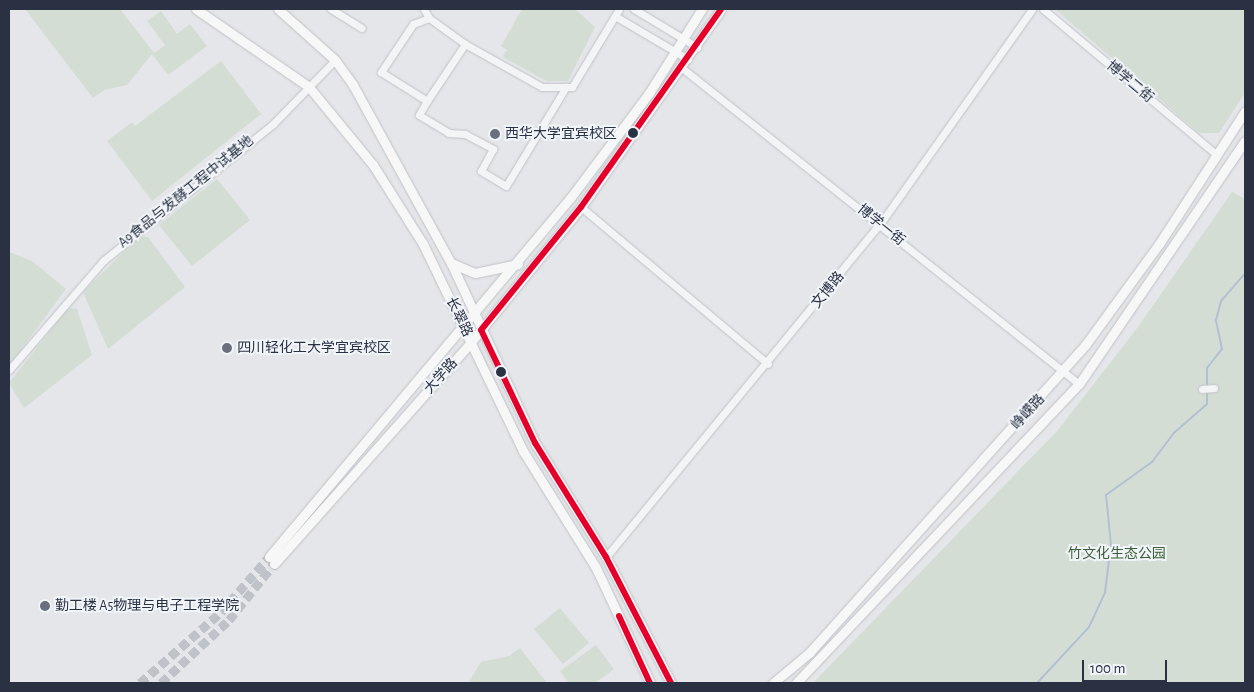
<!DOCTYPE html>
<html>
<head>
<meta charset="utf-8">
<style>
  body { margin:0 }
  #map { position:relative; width:1254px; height:692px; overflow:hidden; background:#e4e6e9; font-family:"Alegreya Sans","Noto Sans SC",sans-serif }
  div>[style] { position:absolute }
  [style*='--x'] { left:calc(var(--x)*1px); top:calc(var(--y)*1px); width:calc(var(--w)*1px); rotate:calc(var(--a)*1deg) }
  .green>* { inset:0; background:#d4ddd4 }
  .stream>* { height:2px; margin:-1px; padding:0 1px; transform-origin:1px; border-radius:1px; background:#b2c0d4 }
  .major-tunnel>* { height:9px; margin-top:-4.5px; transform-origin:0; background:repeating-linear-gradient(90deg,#bfc2c8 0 9px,transparent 0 13.5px) }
  .roads { filter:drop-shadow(0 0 1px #c1c3c7) drop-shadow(0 0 1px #c1c3c7) }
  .minor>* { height:7px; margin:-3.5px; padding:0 3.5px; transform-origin:3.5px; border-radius:3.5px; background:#f3f4f6 }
  .major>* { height:9px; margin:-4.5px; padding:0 4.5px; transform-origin:4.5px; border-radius:4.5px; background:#f7f7f7 }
  .bus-1>* { height:6px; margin:-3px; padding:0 3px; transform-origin:3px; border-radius:3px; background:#e4002b }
  .dots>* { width:14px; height:14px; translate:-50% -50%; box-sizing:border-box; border:2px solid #f1f4f8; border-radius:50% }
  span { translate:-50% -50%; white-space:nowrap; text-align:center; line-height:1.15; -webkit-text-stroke:4px #f1f4f8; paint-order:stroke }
  .street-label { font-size:14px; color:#293143 }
  .poi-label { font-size:14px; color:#293143 }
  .left { translate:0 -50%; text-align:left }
  .park-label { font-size:14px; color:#3b5f36 }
  .frame { position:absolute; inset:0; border:10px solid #293143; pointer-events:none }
  .scale { position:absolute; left:1082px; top:660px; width:85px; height:22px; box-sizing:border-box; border:2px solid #293143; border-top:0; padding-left:6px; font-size:15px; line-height:18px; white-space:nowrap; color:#293143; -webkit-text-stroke:4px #f1f4f8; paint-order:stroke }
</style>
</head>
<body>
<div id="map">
  <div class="green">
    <i style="clip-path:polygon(25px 9px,120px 9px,154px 53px,165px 45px,147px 21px,161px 11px,177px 34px,190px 24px,207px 46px,168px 75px,152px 54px,127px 85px,104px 90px,93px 98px)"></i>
    <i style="clip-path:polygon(522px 9px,575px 9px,595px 27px,568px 81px,546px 81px,503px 57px,507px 50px,501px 46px)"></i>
    <i style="clip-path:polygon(1055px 9px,1245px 9px,1245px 93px,1219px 133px,1199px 133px)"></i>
    <i style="clip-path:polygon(221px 61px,261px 114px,152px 201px,107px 141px,132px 122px,135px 126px)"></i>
    <i style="clip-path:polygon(217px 179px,250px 220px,192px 266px,159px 225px)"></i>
    <i style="clip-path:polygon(1232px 192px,1245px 199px,1245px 683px,813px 683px,1058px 430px,1138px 327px)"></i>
    <i style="clip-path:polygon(139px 237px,148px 237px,185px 287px,108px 349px,83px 292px)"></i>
    <i style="clip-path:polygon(9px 252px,32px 261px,66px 289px,9px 366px)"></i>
    <i style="clip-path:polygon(68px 308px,77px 309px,92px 355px,24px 408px,9px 383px)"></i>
    <i style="clip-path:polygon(560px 608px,589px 643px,563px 664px,534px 629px)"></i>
    <i style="clip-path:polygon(596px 645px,614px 669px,595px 683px,569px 683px,560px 671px)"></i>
    <i style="clip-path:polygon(520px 648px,547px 683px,468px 683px,481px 662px,509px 656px)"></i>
  </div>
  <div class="stream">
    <i style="--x:1207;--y:386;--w:18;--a:-90"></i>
    <i style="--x:1207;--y:368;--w:24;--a:-52"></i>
    <i style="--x:1222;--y:349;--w:30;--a:-102"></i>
    <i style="--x:1216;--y:320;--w:20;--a:-75"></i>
    <i style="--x:1221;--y:301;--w:37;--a:-49"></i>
    <i style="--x:1037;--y:683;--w:76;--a:-47.1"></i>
    <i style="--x:1089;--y:627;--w:38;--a:-65"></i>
    <i style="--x:1105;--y:592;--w:47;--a:-82.7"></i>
    <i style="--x:1111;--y:545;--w:50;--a:-95.7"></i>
    <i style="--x:1106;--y:495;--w:57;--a:-35.7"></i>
    <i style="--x:1152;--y:462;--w:38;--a:-53"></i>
    <i style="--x:1175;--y:432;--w:43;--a:-41.2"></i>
    <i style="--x:1207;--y:404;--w:13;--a:-90"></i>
  </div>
  <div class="major-tunnel">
    <i style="--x:140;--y:683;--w:108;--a:-41.2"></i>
    <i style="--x:221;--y:612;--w:73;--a:-48.9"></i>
    <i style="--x:161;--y:683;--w:93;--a:-42.8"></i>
    <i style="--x:229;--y:620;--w:72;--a:-51.2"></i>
  </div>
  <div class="roads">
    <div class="minor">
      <i style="--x:331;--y:9;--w:36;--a:32"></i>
      <i style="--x:424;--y:9;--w:10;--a:61"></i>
      <i style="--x:429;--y:18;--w:44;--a:35.8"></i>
      <i style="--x:465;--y:44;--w:88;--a:29.2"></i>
      <i style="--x:542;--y:87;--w:30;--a:0"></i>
      <i style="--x:572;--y:87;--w:91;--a:-58.9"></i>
      <i style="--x:634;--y:9;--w:74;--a:31.1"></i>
      <i style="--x:1043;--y:9;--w:227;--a:40"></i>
      <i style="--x:615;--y:16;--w:85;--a:30.5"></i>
      <i style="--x:429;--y:18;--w:17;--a:159"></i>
      <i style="--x:413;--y:24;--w:58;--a:123.7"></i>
      <i style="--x:381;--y:72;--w:54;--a:32.2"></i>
      <i style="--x:427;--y:101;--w:16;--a:120"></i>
      <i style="--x:419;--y:115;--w:35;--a:31"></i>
      <i style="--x:449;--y:133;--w:16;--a:4"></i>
      <i style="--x:465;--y:134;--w:32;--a:28"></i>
      <i style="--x:493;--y:149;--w:25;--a:119"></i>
      <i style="--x:481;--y:171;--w:29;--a:31"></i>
      <i style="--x:506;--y:186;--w:116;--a:-58.8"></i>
      <i style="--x:682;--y:68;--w:507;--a:38.52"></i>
      <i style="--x:427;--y:101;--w:69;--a:-56.3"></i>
      <i style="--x:581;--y:207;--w:244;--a:40"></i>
      <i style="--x:9;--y:370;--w:145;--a:-49.2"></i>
      <i style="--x:104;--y:260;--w:217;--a:-38.8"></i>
      <i style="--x:273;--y:124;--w:89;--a:-45.9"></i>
      <i style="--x:1202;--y:389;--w:12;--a:-5"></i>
      <i style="--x:606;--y:557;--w:431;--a:-50.6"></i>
      <i style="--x:880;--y:224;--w:263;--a:-54.7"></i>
    </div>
    <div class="major">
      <i style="--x:196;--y:9;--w:137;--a:34.6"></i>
      <i style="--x:309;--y:87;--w:101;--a:50.6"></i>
      <i style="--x:373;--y:165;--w:93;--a:57.7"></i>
      <i style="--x:423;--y:244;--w:230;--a:64.2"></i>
      <i style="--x:523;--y:451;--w:138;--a:58"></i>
      <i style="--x:596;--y:568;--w:127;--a:64.8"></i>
      <i style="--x:278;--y:9;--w:76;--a:41.8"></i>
      <i style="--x:335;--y:60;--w:31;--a:54"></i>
      <i style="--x:353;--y:85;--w:203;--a:61.2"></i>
      <i style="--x:451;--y:263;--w:199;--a:65"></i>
      <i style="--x:535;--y:443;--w:134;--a:58.1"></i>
      <i style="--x:606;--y:557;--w:142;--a:62.7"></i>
      <i style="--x:451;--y:263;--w:26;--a:23"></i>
      <i style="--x:475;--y:273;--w:44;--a:-11.8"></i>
      <i style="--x:269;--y:557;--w:470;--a:-50"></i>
      <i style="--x:571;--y:197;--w:130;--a:-53.1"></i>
      <i style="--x:649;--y:93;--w:99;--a:-57.8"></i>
      <i style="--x:274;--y:564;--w:297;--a:-48.4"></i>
      <i style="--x:471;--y:342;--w:174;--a:-50.8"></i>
      <i style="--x:581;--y:207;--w:242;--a:-54.7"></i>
      <i style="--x:773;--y:683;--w:47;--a:-39.8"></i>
      <i style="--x:809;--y:653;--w:415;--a:-48.1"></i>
      <i style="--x:1086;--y:344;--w:124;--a:-53.9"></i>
      <i style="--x:1159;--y:244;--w:158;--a:-57.1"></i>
      <i style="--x:796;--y:683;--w:412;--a:-46.6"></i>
      <i style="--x:1079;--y:384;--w:294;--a:-55.7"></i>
    </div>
  </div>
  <div class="bus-1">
    <i style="--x:619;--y:616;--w:74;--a:65.2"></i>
    <i style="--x:671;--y:683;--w:142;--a:-117.3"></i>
    <i style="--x:606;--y:557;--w:134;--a:-121.9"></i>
    <i style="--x:535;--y:443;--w:125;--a:-115.5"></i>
    <i style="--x:481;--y:330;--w:159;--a:-50.9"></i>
    <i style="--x:581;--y:207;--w:242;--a:-54.7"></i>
  </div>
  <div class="dots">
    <i style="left:633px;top:133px;background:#293143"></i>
    <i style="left:495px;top:134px;background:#6a707d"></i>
    <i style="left:227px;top:348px;background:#6a707d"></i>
    <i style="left:501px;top:372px;background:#293143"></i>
    <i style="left:45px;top:606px;background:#6a707d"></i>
  </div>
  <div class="street-label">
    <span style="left:1130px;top:82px;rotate:40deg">博学二街</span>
    <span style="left:186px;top:192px;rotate:-39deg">A9食品与发酵工程中试基地</span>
    <span style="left:881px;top:225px;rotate:39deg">博学一街</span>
    <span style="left:828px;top:290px;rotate:-51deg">文博路</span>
    <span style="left:459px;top:317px;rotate:64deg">长翠路</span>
    <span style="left:441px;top:376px;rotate:-48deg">大学路</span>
    <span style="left:1028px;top:412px;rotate:-48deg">峥嵘路</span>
  </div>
  <div class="poi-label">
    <span class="left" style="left:505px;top:134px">西华大学宜宾校区</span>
    <span class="left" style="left:237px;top:348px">四川轻化工大学宜宾校区</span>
    <span class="left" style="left:55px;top:606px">勤工楼 A5物理与电子工程学院</span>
  </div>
  <div class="park-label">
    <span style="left:1117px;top:554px">竹文化生态公园</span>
  </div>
  <div class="frame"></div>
  <div class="scale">100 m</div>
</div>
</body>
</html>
